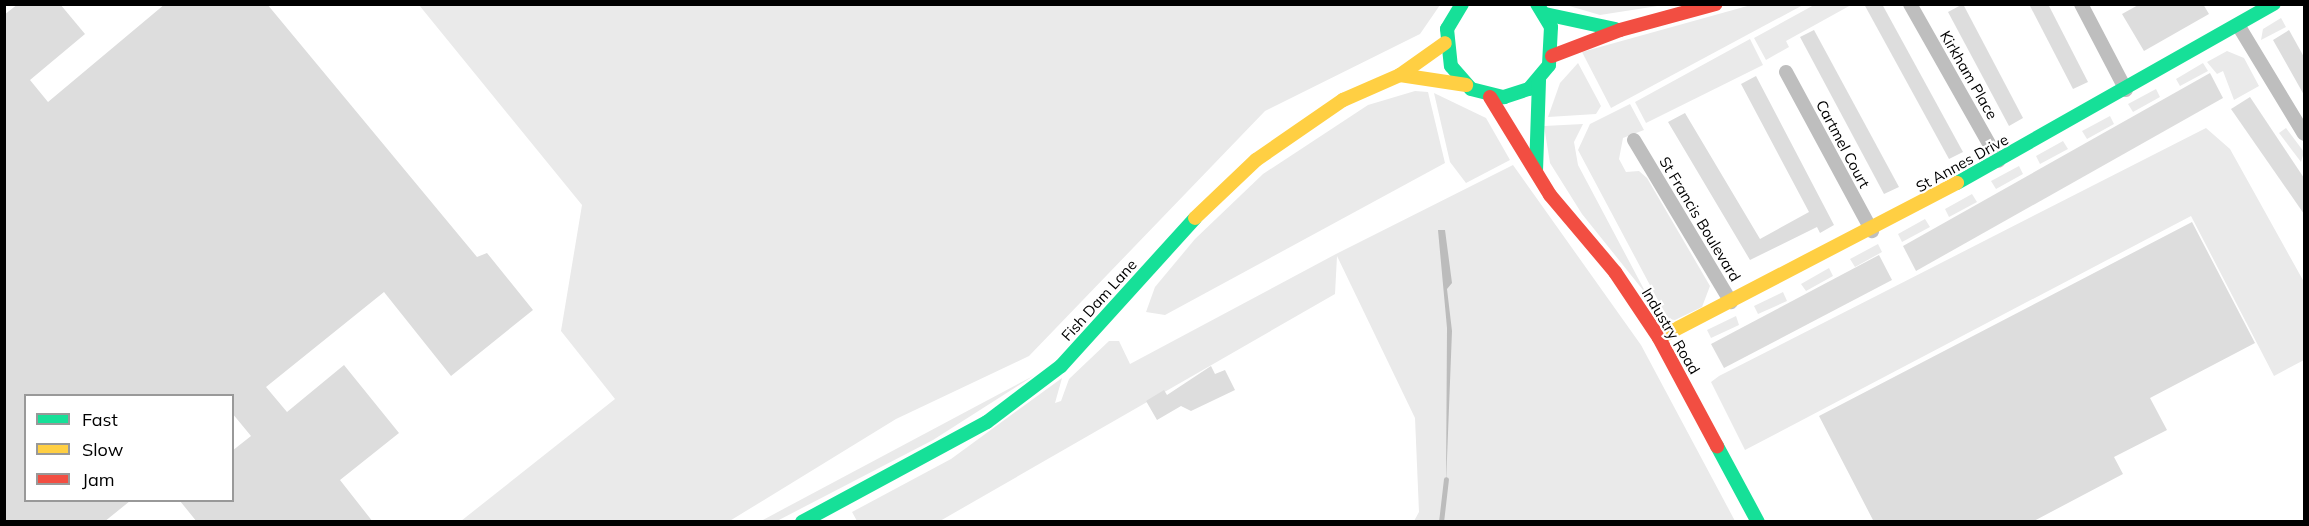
<!DOCTYPE html>
<html>
<head>
<meta charset="utf-8">
<style>
  body { margin:0 }
  #map { position:relative; width:2309px; height:526px; overflow:hidden; background:#fff; font-family:Mulish,sans-serif }
  div>[style] { position:absolute }
  [style*='--x'] { left:calc(var(--x)*1px); top:calc(var(--y)*1px); width:calc(var(--w)*1px); rotate:calc(var(--a)*1deg) }
  .green>* { inset:0; background:#eaeaea }
  .water>* { inset:0; background:#bcbcbc }
  .stream>* { height:5px; margin:-2.5px; padding:0 2.5px; transform-origin:2.5px; border-radius:2.5px; background:#bcbcbc }
  .building>* { inset:0; background:#ddd }
  .street>* { height:14px; margin:-7px; padding:0 7px; transform-origin:7px; border-radius:7px; background:#bebebe }
  .fast>* { height:14px; margin:-7px; padding:0 7px; transform-origin:7px; border-radius:7px; background:#16e098 }
  .slow>* { height:14px; margin:-7px; padding:0 7px; transform-origin:7px; border-radius:7px; background:#ffcf43 }
  .jam>* { height:14px; margin:-7px; padding:0 7px; transform-origin:7px; border-radius:7px; background:#f24e42 }
  span { translate:-50% -50%; white-space:nowrap; text-align:center; line-height:1.15; -webkit-text-stroke:4.5px #fff; paint-order:stroke }
  .street-label { font-size:15px; color:#000 }
  .frame { position:absolute; inset:0; border:6px solid #000; pointer-events:none }
  .legend { position:absolute; left:24px; top:394px; width:210px; height:108px; box-sizing:border-box; background:#fff; border:2px solid #999; margin:0; padding:8px 10px; list-style:none; font-size:18px; color:#000 }
  .legend li { display:flex; align-items:center; gap:12px; height:30px }
  .legend b { width:30px; border:2px solid #999 }
</style>
</head>
<body>
<div id="map">
  <div class="green">
    <i style="clip-path:polygon(419px 5px,1440px 5px,1420px 34px,1265px 111px,1029px 356px,896px 419px,728px 522px,461px 521px,615px 399px,561px 331px,582px 205px)"></i>
    <i style="clip-path:polygon(1566px 5px,1664px 5px,1600px 15px)"></i>
    <i style="clip-path:polygon(1751px 5px,1803px 5px,1611px 108px,1582px 52px)"></i>
    <i style="clip-path:polygon(1814px 5px,1851px 5px,1786px 41px,1789px 47px,1766px 60px,1754px 38px)"></i>
    <i style="clip-path:polygon(2281px 18px,2286px 27px,2261px 40px,2263px 29px)"></i>
    <i style="clip-path:polygon(1750px 39px,1763px 65px,1646px 123px,1635px 102px)"></i>
    <i style="clip-path:polygon(2227px 51px,2244px 58px,2259px 86px,2234px 100px,2223px 71px,2217px 74px,2207px 62px)"></i>
    <i style="clip-path:polygon(1578px 63px,1601px 106px,1596px 114px,1548px 117px,1560px 83px)"></i>
    <i style="clip-path:polygon(2203px 63px,2208px 71px,2180px 86px,2176px 79px)"></i>
    <i style="clip-path:polygon(2156px 89px,2160px 97px,2133px 112px,2128px 104px)"></i>
    <i style="clip-path:polygon(1415px 91px,1428px 92px,1445px 163px,1165px 315px,1146px 312px,1155px 287px,1195px 239px,1263px 174px,1368px 105px)"></i>
    <i style="clip-path:polygon(1434px 93px,1486px 118px,1510px 160px,1466px 183px,1450px 162px)"></i>
    <i style="clip-path:polygon(1630px 104px,1644px 130px,1623px 138px,1619px 159px,1626px 172px,1639px 171px,1647px 178px,1710px 286px,1702px 307px,1675px 320px,1668px 319px,1578px 150px,1590px 124px)"></i>
    <i style="clip-path:polygon(2110px 116px,2114px 124px,2087px 139px,2082px 131px)"></i>
    <i style="clip-path:polygon(1583px 124px,1574px 142px,1578px 165px,1647px 295px,1582px 214px,1550px 163px,1544px 126px)"></i>
    <i style="clip-path:polygon(2206px 128px,2230px 149px,2304px 282px,2304px 360px,2274px 376px,2191px 216px,1745px 450px,1711px 382px,1719px 376px)"></i>
    <i style="clip-path:polygon(2286px 128px,2304px 152px,2301px 162px,2279px 133px)"></i>
    <i style="clip-path:polygon(2063px 141px,2068px 149px,2040px 164px,2036px 156px)"></i>
    <i style="clip-path:polygon(1513px 165px,1641px 345px,1735px 521px,1414px 521px,1419px 512px,1415px 418px,1337px 256px,1335px 294px,940px 521px,857px 521px,852px 512px,951px 459px,1062px 378px,1055px 403px,1061px 401px,1069px 379px,1109px 341px,1119px 341px,1130px 364px,1336px 254px)"></i>
    <i style="clip-path:polygon(2019px 166px,2023px 174px,1996px 189px,1991px 181px)"></i>
    <i style="clip-path:polygon(1972px 194px,1977px 202px,1949px 217px,1945px 209px)"></i>
    <i style="clip-path:polygon(1925px 219px,1930px 227px,1902px 242px,1898px 234px)"></i>
    <i style="clip-path:polygon(1878px 244px,1882px 252px,1855px 267px,1850px 259px)"></i>
    <i style="clip-path:polygon(1829px 268px,1833px 276px,1806px 291px,1801px 284px)"></i>
    <i style="clip-path:polygon(1783px 292px,1787px 301px,1758px 314px,1754px 306px)"></i>
    <i style="clip-path:polygon(1736px 316px,1739px 325px,1711px 338px,1707px 330px)"></i>
    <i style="clip-path:polygon(1035px 375px,933px 440px,777px 521px,759px 522px)"></i>
  </div>
  <div class="water">
    <i style="clip-path:polygon(1438px 230px,1445px 230px,1452px 283px,1447px 289px,1452px 331px,1446px 484px,1447px 328px)"></i>
  </div>
  <div class="stream">
    <i style="--x:1441;--y:522;--w:43;--a:-83.4"></i>
  </div>
  <div class="building">
    <i style="clip-path:polygon(18px 4px,60px 4px,85px 34px,30px 80px,48px 102px,165px 4px,267px 4px,477px 257px,487px 253px,533px 310px,451px 376px,384px 292px,266px 387px,287px 412px,344px 365px,399px 433px,340px 480px,373px 522px,197px 522px,180px 501px,232px 501px,232px 451px,251px 436px,232px 413px,232px 396px,26px 396px,26px 501px,130px 501px,104px 522px,4px 522px,4px 15px)"></i>
    <i style="clip-path:polygon(1864px 4px,1882px 4px,1963px 152px,1949px 159px)"></i>
    <i style="clip-path:polygon(1963px 4px,2023px 118px,2009px 126px,1948px 12px)"></i>
    <i style="clip-path:polygon(2029px 4px,2048px 4px,2088px 82px,2073px 89px)"></i>
    <i style="clip-path:polygon(2140px 4px,2203px 4px,2209px 14px,2144px 51px,2122px 14px)"></i>
    <i style="clip-path:polygon(1814px 30px,1899px 187px,1884px 194px,1800px 37px)"></i>
    <i style="clip-path:polygon(2289px 30px,2304px 57px,2304px 95px,2273px 40px)"></i>
    <i style="clip-path:polygon(2210px 73px,2223px 98px,1916px 271px,1903px 246px)"></i>
    <i style="clip-path:polygon(1756px 76px,1834px 225px,1820px 233px,1817px 227px,1750px 260px,1668px 122px,1685px 113px,1760px 239px,1809px 212px,1741px 84px)"></i>
    <i style="clip-path:polygon(2250px 97px,2304px 178px,2304px 214px,2231px 109px)"></i>
    <i style="clip-path:polygon(2192px 222px,2255px 343px,2150px 398px,2167px 430px,2114px 457px,2123px 474px,2032px 522px,1874px 522px,1819px 416px)"></i>
    <i style="clip-path:polygon(1879px 255px,1892px 280px,1724px 368px,1711px 344px)"></i>
    <i style="clip-path:polygon(1211px 366px,1215px 374px,1225px 370px,1235px 390px,1191px 411px,1181px 406px,1157px 420px,1146px 401px,1164px 390px,1167px 395px)"></i>
  </div>
  <div class="street">
    <i style="--x:1910;--y:4;--w:180;--a:60.5"></i>
    <i style="--x:2081;--y:4;--w:97;--a:62.4"></i>
    <i style="--x:2238;--y:25;--w:127;--a:58.8"></i>
    <i style="--x:1786;--y:72;--w:181;--a:61.6"></i>
    <i style="--x:1634;--y:140;--w:189;--a:59.1"></i>
  </div>
  <div class="fast">
    <i style="--x:1462;--y:4;--w:29;--a:121"></i>
    <i style="--x:1447;--y:29;--w:37;--a:84"></i>
    <i style="--x:1451;--y:66;--w:30;--a:49"></i>
    <i style="--x:1471;--y:89;--w:34;--a:14"></i>
    <i style="--x:1504;--y:97;--w:26;--a:-18"></i>
    <i style="--x:1529;--y:89;--w:31;--a:-50"></i>
    <i style="--x:1549;--y:65;--w:38;--a:-87"></i>
    <i style="--x:1551;--y:27;--w:27;--a:-121"></i>
    <i style="--x:1545;--y:14;--w:72;--a:12.1"></i>
    <i style="--x:1536;--y:171;--w:91;--a:-88.1"></i>
    <i style="--x:1957;--y:183;--w:364;--a:-29.5"></i>
    <i style="--x:1717;--y:446;--w:86;--a:61.7"></i>
    <i style="--x:802;--y:522;--w:210;--a:-28.4"></i>
    <i style="--x:987;--y:422;--w:93;--a:-37.1"></i>
    <i style="--x:1061;--y:366;--w:200;--a:-47.8"></i>
  </div>
  <div class="slow">
    <i style="--x:1400;--y:75;--w:67;--a:8.6"></i>
    <i style="--x:1195;--y:218;--w:84;--a:-43.6"></i>
    <i style="--x:1256;--y:160;--w:106;--a:-34.6"></i>
    <i style="--x:1343;--y:100;--w:62;--a:-23.7"></i>
    <i style="--x:1400;--y:75;--w:55;--a:-35.4"></i>
    <i style="--x:1659;--y:338;--w:336;--a:-27.5"></i>
  </div>
  <div class="jam">
    <i style="--x:1552;--y:56;--w:73;--a:-20.9"></i>
    <i style="--x:1620;--y:30;--w:99;--a:-15.2"></i>
    <i style="--x:1490;--y:97;--w:115;--a:58.5"></i>
    <i style="--x:1550;--y:195;--w:101;--a:49.8"></i>
    <i style="--x:1615;--y:272;--w:79;--a:56.3"></i>
    <i style="--x:1659;--y:338;--w:123;--a:61.8"></i>
  </div>
  <div class="street-label">
    <span style="left:1969px;top:75px;rotate:60deg">Kirkham Place</span>
    <span style="left:1843px;top:144px;rotate:62deg">Cartmel Court</span>
    <span style="left:1962px;top:163px;rotate:-29deg">St Annes Drive</span>
    <span style="left:1700px;top:219px;rotate:59deg">St Francis Boulevard</span>
    <span style="left:1099px;top:300px;rotate:-48deg">Fish Dam Lane</span>
    <span style="left:1671px;top:331px;rotate:59deg">Industry Road</span>
  </div>
  <div class="frame"></div>
  <ul class="legend">
  <li><b style="height:8px;background:#16e098"></b>Fast</li>
  <li><b style="height:8px;background:#ffcf43"></b>Slow</li>
  <li><b style="height:8px;background:#f24e42"></b>Jam</li>
  </ul>
</div>
</body>
</html>
